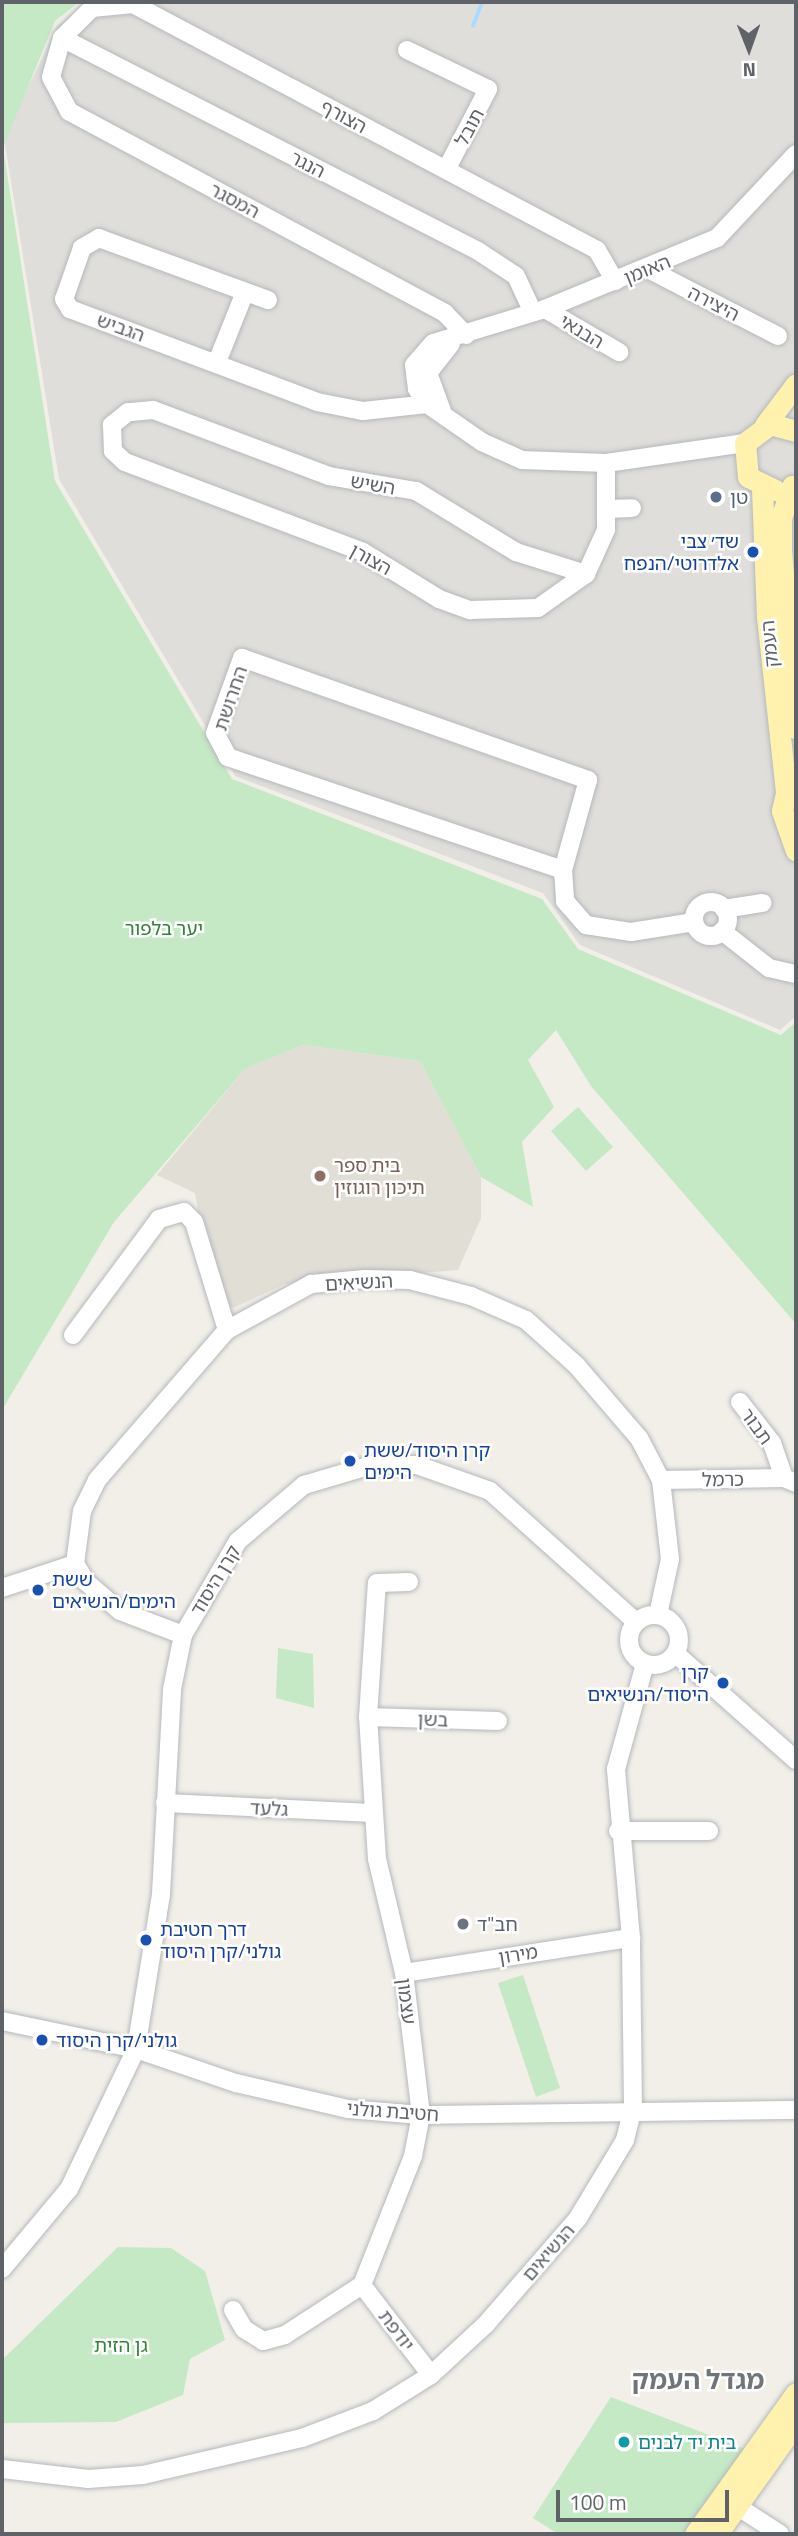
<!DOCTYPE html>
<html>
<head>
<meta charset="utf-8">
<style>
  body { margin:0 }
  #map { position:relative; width:798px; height:2536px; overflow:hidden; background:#f1efe8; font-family:"Titillium Web","Noto Sans Hebrew",sans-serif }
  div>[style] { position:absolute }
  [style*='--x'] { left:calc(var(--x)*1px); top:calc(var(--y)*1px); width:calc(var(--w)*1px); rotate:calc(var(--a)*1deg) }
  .industrial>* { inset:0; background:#e0deda }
  .education>* { inset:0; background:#e1ded6 }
  .green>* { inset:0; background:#c5e8c5 }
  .stream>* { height:3.5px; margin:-1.75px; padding:0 1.75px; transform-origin:1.75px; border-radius:1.75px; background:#aadaff }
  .roads { filter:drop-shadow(0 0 2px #b5b8bc) drop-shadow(0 0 2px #b5b8bc) }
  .minor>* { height:18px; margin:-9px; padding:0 9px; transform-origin:9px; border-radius:9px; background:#fff }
  .minor>.ring { margin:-9px; padding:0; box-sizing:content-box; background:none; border:18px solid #fff; border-radius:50% }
  .major>* { height:21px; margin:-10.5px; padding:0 10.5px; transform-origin:10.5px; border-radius:10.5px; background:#fff2af }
  .dots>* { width:19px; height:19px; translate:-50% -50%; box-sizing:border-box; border:4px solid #fff; border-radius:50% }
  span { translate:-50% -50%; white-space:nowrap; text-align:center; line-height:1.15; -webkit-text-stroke:5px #fff; paint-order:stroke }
  .street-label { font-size:19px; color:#5f6368 }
  .service-label { font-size:19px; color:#4e5e75 }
  .left { translate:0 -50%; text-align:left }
  .transit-label { font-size:19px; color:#164399 }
  .right { translate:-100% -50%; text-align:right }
  .park-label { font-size:19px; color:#348238 }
  .education-label { font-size:19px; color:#785e54 }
  .worship-label { font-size:19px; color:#5b616d }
  .culture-label { font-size:19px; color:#0d838f }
  .district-label { font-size:26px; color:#70757a; font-weight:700 }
  .frame { position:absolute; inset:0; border:4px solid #5f6368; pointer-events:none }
  .north { position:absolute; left:714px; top:14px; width:70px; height:70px; -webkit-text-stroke:5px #fff; paint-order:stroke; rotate:179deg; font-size:19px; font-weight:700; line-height:28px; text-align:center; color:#5f6368 }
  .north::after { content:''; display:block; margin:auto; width:24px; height:32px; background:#5f6368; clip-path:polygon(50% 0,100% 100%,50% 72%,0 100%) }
  .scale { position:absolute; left:556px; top:2490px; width:173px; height:32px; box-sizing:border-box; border:4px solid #5f6368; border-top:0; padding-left:9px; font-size:21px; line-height:24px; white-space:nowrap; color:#5f6368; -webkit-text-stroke:5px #fff; paint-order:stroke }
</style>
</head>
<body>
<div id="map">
  <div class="industrial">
    <i style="clip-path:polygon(86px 2px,796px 2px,796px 1016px,780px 1030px,580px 945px,543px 893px,235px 776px,59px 479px,4px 138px,57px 26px)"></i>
  </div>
  <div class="education">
    <i style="clip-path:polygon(303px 1045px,420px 1061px,481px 1177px,481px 1218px,458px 1270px,285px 1284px,233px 1308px,212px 1291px,195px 1193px,157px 1175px,245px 1069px)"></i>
  </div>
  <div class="green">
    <i style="clip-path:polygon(2px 2px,79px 2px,55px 21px,3px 148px,55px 481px,232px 779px,542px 899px,578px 949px,781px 1035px,796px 1022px,796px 1324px,591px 1086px,556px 1030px,528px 1060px,554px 1107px,522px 1142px,533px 1207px,481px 1177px,420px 1061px,303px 1045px,245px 1069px,114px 1222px,2px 1410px)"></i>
    <i style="clip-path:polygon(578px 1107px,613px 1147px,586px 1171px,551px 1131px)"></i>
    <i style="clip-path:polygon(278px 1648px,313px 1654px,314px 1708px,276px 1698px)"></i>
    <i style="clip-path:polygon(523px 1975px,560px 2088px,536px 2097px,498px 1983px)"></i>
    <i style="clip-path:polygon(118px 2247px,171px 2248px,205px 2271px,225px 2340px,190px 2359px,183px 2395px,116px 2422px,2px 2423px,2px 2360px)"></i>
    <i style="clip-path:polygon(611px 2397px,745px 2449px,684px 2534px,558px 2534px,533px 2518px)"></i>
  </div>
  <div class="stream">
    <i style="--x:473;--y:26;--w:26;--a:-69"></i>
  </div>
  <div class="roads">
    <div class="minor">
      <i style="--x:62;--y:38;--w:467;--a:27.1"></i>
      <i style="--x:478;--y:251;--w:45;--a:33.3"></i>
      <i style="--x:516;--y:276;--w:40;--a:65"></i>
      <i style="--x:407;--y:50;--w:90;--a:25.7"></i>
      <i style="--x:488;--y:89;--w:91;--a:117.4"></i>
      <i style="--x:650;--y:270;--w:144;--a:27.3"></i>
      <i style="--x:268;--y:300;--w:180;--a:-159.9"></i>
      <i style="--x:99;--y:238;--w:20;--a:150"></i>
      <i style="--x:82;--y:248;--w:54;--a:109.4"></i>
      <i style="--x:64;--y:299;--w:12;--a:59"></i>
      <i style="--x:70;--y:309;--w:264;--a:20.6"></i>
      <i style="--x:317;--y:402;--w:47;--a:11.1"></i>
      <i style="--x:363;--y:411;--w:64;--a:-6.2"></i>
      <i style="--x:545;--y:309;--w:86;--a:30.2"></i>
      <i style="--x:466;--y:335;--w:30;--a:-134"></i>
      <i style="--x:445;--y:313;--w:427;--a:-151.8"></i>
      <i style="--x:69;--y:111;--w:38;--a:-118"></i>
      <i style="--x:51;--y:77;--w:41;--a:-74.2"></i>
      <i style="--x:62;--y:38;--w:42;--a:-45"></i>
      <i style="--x:92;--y:8;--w:41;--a:-5.6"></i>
      <i style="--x:133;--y:4;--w:525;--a:27.93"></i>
      <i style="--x:597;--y:250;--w:36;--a:60"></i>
      <i style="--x:217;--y:362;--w:75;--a:-68.2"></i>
      <i style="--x:442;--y:411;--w:40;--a:-110.2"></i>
      <i style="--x:428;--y:373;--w:37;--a:-52"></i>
      <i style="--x:745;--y:443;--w:140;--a:171.8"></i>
      <i style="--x:606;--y:463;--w:84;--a:-178"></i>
      <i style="--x:522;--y:460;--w:44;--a:-155.8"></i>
      <i style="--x:482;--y:442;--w:67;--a:-145.4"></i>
      <i style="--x:427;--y:404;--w:18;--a:-124"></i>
      <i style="--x:417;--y:389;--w:24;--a:-97"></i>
      <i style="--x:414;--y:365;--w:29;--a:-49"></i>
      <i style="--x:433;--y:343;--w:117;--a:-16.9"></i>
      <i style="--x:545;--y:309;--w:186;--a:-22.4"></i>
      <i style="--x:717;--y:238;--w:115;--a:-46.8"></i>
      <i style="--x:607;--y:509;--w:25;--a:-2"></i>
      <i style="--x:586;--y:574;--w:73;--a:-162.6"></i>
      <i style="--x:516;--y:552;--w:117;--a:-148.6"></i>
      <i style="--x:416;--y:491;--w:88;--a:-170.2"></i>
      <i style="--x:329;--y:476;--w:188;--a:-159.4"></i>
      <i style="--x:153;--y:410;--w:25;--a:175"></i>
      <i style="--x:128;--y:412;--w:21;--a:141"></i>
      <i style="--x:112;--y:425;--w:26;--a:88"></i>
      <i style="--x:113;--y:451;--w:16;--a:43"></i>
      <i style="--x:125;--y:462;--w:254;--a:20.7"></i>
      <i style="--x:363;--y:552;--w:89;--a:31.7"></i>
      <i style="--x:439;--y:599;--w:33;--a:20"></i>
      <i style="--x:470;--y:610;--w:68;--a:-1.7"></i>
      <i style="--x:538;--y:608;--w:59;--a:-35.3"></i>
      <i style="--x:586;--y:574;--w:48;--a:-65.6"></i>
      <i style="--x:606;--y:530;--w:67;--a:-90"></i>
      <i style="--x:563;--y:870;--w:354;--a:-161.4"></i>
      <i style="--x:228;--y:757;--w:27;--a:-118"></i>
      <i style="--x:215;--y:733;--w:80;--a:-70.2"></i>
      <i style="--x:242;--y:658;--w:367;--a:19.4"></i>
      <i style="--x:588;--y:780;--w:93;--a:105.5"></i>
      <i style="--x:563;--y:870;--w:31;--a:86"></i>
      <i style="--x:565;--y:901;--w:32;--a:49"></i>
      <i style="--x:586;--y:925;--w:46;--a:8.8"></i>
      <i style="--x:631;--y:932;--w:64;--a:-9"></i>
      <i class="ring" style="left:694px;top:902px;width:16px;height:16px"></i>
      <i style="--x:724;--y:909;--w:39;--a:-9"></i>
      <i style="--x:722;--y:931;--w:60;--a:38.2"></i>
      <i style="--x:769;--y:968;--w:28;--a:13"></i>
      <i style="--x:73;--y:1335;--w:144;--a:-53.4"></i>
      <i style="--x:159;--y:1219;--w:26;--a:-16"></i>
      <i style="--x:184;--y:1212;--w:14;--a:45"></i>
      <i style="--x:194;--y:1222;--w:113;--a:73"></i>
      <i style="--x:740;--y:1402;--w:52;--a:52"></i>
      <i style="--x:772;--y:1443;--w:37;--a:71"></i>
      <i style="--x:784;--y:1478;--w:13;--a:23"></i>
      <i style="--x:661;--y:1480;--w:123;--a:-0.9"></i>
      <i style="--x:2;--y:1588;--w:77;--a:-18.2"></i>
      <i class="ring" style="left:629px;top:1615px;width:32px;height:32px"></i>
      <i style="--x:183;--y:1635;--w:67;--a:-159.1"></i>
      <i style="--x:120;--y:1611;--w:45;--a:-139.5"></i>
      <i style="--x:86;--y:1582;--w:21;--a:-121"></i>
      <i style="--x:75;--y:1564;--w:53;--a:-82.5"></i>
      <i style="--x:82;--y:1511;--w:34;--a:-64"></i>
      <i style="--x:97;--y:1480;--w:198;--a:-49.1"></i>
      <i style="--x:227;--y:1330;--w:96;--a:-28.7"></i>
      <i style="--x:311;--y:1284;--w:54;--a:-5.3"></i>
      <i style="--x:365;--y:1279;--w:45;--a:1.3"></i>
      <i style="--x:410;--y:1280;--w:63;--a:14.7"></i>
      <i style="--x:471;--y:1296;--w:60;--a:23.6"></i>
      <i style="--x:526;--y:1320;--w:69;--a:42"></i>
      <i style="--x:577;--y:1366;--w:95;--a:49.3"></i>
      <i style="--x:639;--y:1438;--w:47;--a:62.4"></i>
      <i style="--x:661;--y:1480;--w:80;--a:83.5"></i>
      <i style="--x:670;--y:1559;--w:57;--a:102.1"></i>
      <i style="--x:676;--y:1654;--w:160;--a:41.5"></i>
      <i style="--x:368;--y:1717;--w:130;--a:1.8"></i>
      <i style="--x:165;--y:1803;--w:208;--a:2.8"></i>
      <i style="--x:618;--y:1831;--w:91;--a:0"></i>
      <i style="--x:404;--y:1973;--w:230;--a:-8.8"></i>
      <i style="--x:2;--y:2021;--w:137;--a:11.8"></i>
      <i style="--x:136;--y:2049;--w:106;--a:18.8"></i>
      <i style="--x:236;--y:2083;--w:115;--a:13.1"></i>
      <i style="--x:348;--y:2109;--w:73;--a:4.7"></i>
      <i style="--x:421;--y:2115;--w:375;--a:-0.8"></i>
      <i style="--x:2;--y:2269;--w:104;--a:-50.1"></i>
      <i style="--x:69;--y:2189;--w:155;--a:-64.4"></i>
      <i style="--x:136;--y:2049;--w:157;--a:-80.8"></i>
      <i style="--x:161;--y:1894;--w:205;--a:-86.9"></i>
      <i style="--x:172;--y:1689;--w:55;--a:-78.5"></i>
      <i style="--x:183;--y:1635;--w:109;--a:-59.7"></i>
      <i style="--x:238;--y:1541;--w:87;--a:-40.3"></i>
      <i style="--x:304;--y:1485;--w:71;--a:-16.4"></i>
      <i style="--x:372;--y:1465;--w:45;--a:0"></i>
      <i style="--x:417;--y:1465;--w:77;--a:19.6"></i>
      <i style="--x:490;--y:1491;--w:196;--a:41.9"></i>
      <i style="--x:362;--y:2285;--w:113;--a:52.5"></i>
      <i style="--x:233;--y:2310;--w:22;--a:60"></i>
      <i style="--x:244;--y:2329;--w:22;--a:32"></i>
      <i style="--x:263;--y:2341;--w:23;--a:-15"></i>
      <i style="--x:285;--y:2335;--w:92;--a:-33"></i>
      <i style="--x:362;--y:2285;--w:139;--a:-68.4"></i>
      <i style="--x:413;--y:2156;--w:42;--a:-79"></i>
      <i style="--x:421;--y:2115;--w:143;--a:-96.8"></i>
      <i style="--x:404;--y:1973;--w:117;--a:-103.3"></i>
      <i style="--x:377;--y:1859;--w:142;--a:-93.6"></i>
      <i style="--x:368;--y:1717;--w:134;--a:-86.2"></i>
      <i style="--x:377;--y:1583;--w:32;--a:-2"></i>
      <i style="--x:2;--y:2469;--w:87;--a:6.6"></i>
      <i style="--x:88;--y:2479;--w:55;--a:-4.2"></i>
      <i style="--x:143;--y:2475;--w:163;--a:-13.1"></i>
      <i style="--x:302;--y:2438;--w:76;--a:-20.8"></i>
      <i style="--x:373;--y:2411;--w:68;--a:-31.8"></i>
      <i style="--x:431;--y:2375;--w:75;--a:-42.8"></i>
      <i style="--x:486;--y:2324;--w:140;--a:-49"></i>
      <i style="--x:578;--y:2218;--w:91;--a:-58.9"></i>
      <i style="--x:625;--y:2140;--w:33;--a:-76"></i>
      <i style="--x:633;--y:2108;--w:170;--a:-90.7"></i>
      <i style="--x:631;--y:1938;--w:170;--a:-95.1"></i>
      <i style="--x:616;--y:1769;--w:109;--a:-74.6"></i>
      <i style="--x:726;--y:2499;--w:64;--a:32.9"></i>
    </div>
    <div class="major">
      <i style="--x:765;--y:425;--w:51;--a:-52.9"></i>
      <i style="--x:792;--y:486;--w:34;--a:109"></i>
      <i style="--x:781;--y:518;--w:32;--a:90"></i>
      <i style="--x:781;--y:550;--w:179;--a:85.2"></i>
      <i style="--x:762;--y:488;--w:129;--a:87.8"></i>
      <i style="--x:767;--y:617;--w:177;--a:83.8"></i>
      <i style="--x:786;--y:793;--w:18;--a:103"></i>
      <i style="--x:782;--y:811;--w:42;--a:70.7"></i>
      <i style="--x:775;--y:490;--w:30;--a:-154"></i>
      <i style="--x:748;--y:477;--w:34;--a:-95"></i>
      <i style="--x:745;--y:443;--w:31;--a:-37"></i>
      <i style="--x:770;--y:424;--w:27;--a:15"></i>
      <i style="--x:695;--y:2534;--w:173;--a:-54.4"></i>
      <i style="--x:717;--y:2534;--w:136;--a:-54.6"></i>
    </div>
  </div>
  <div class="dots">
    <i style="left:716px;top:497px;background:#5c6f8a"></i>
    <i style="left:753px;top:552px;background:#1a4fb4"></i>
    <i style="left:320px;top:1176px;background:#8d6e63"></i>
    <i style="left:350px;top:1461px;background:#1a4fb4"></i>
    <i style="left:38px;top:1590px;background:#1a4fb4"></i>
    <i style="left:723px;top:1683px;background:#1a4fb4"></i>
    <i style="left:463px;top:1924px;background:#6b7280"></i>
    <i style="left:146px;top:1940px;background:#1a4fb4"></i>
    <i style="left:42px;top:2040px;background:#1a4fb4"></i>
    <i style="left:624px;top:2442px;background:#0f9aa8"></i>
  </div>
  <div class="street-label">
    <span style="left:344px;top:116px;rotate:28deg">הצורף</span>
    <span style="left:469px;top:127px;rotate:-62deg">תובל</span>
    <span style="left:308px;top:164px;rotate:27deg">הנגר</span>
    <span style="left:235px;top:200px;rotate:28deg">המסגר</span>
    <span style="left:647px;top:269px;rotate:-22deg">האומן</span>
    <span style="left:714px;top:303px;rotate:27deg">היצירה</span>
    <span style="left:121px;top:327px;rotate:20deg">הגביש</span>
    <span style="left:582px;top:331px;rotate:31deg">הבנאי</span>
    <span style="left:373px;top:484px;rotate:10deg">השיש</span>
    <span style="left:371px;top:559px;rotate:29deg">הצורן</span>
    <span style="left:769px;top:644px;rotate:-95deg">העמק</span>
    <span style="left:230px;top:698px;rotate:-71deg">החרושת</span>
    <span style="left:359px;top:1282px;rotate:-3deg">הנשיאים</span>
    <span style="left:757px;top:1426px;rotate:54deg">תבור</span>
    <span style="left:723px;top:1479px;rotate:-1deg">כרמל</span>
    <span style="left:215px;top:1580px;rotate:-59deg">קרן היסוד</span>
    <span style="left:433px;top:1719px;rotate:2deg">בשן</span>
    <span style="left:269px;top:1808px;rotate:3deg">גלעד</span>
    <span style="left:518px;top:1954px;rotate:-9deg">מירון</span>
    <span style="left:407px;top:2001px;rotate:83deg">עצמון</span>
    <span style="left:393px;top:2111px;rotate:4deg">חטיבת גולני</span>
    <span style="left:548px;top:2252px;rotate:-49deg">הנשיאים</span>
    <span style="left:397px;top:2330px;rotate:53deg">יודפת</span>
  </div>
  <div class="service-label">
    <span class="left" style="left:730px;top:497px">טן</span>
  </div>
  <div class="transit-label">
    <span class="right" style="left:739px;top:552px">שד׳ צבי<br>אלדרוטי/הנפח</span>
    <span class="left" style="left:364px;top:1461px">קרן היסוד/ששת<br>הימים</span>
    <span class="left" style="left:52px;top:1590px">ששת<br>הימים/הנשיאים</span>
    <span class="right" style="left:709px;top:1683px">קרן<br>היסוד/הנשיאים</span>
    <span class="left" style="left:160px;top:1940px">דרך חטיבת<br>גולני/קרן היסוד</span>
    <span class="left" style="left:56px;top:2040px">גולני/קרן היסוד</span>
  </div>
  <div class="park-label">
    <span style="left:164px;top:928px">יער בלפור</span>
    <span style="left:121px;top:2345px">גן הזית</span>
  </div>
  <div class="education-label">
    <span class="left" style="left:334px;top:1176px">בית ספר<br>תיכון רוגוזין</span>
  </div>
  <div class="worship-label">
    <span class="left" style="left:477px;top:1924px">חב"ד</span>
  </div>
  <div class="culture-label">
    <span class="left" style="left:638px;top:2442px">בית יד לבנים</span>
  </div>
  <div class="district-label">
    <span style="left:698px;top:2380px">מגדל העמק</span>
  </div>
  <div class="frame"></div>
  <div class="north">N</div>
  <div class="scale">100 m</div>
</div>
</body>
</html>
